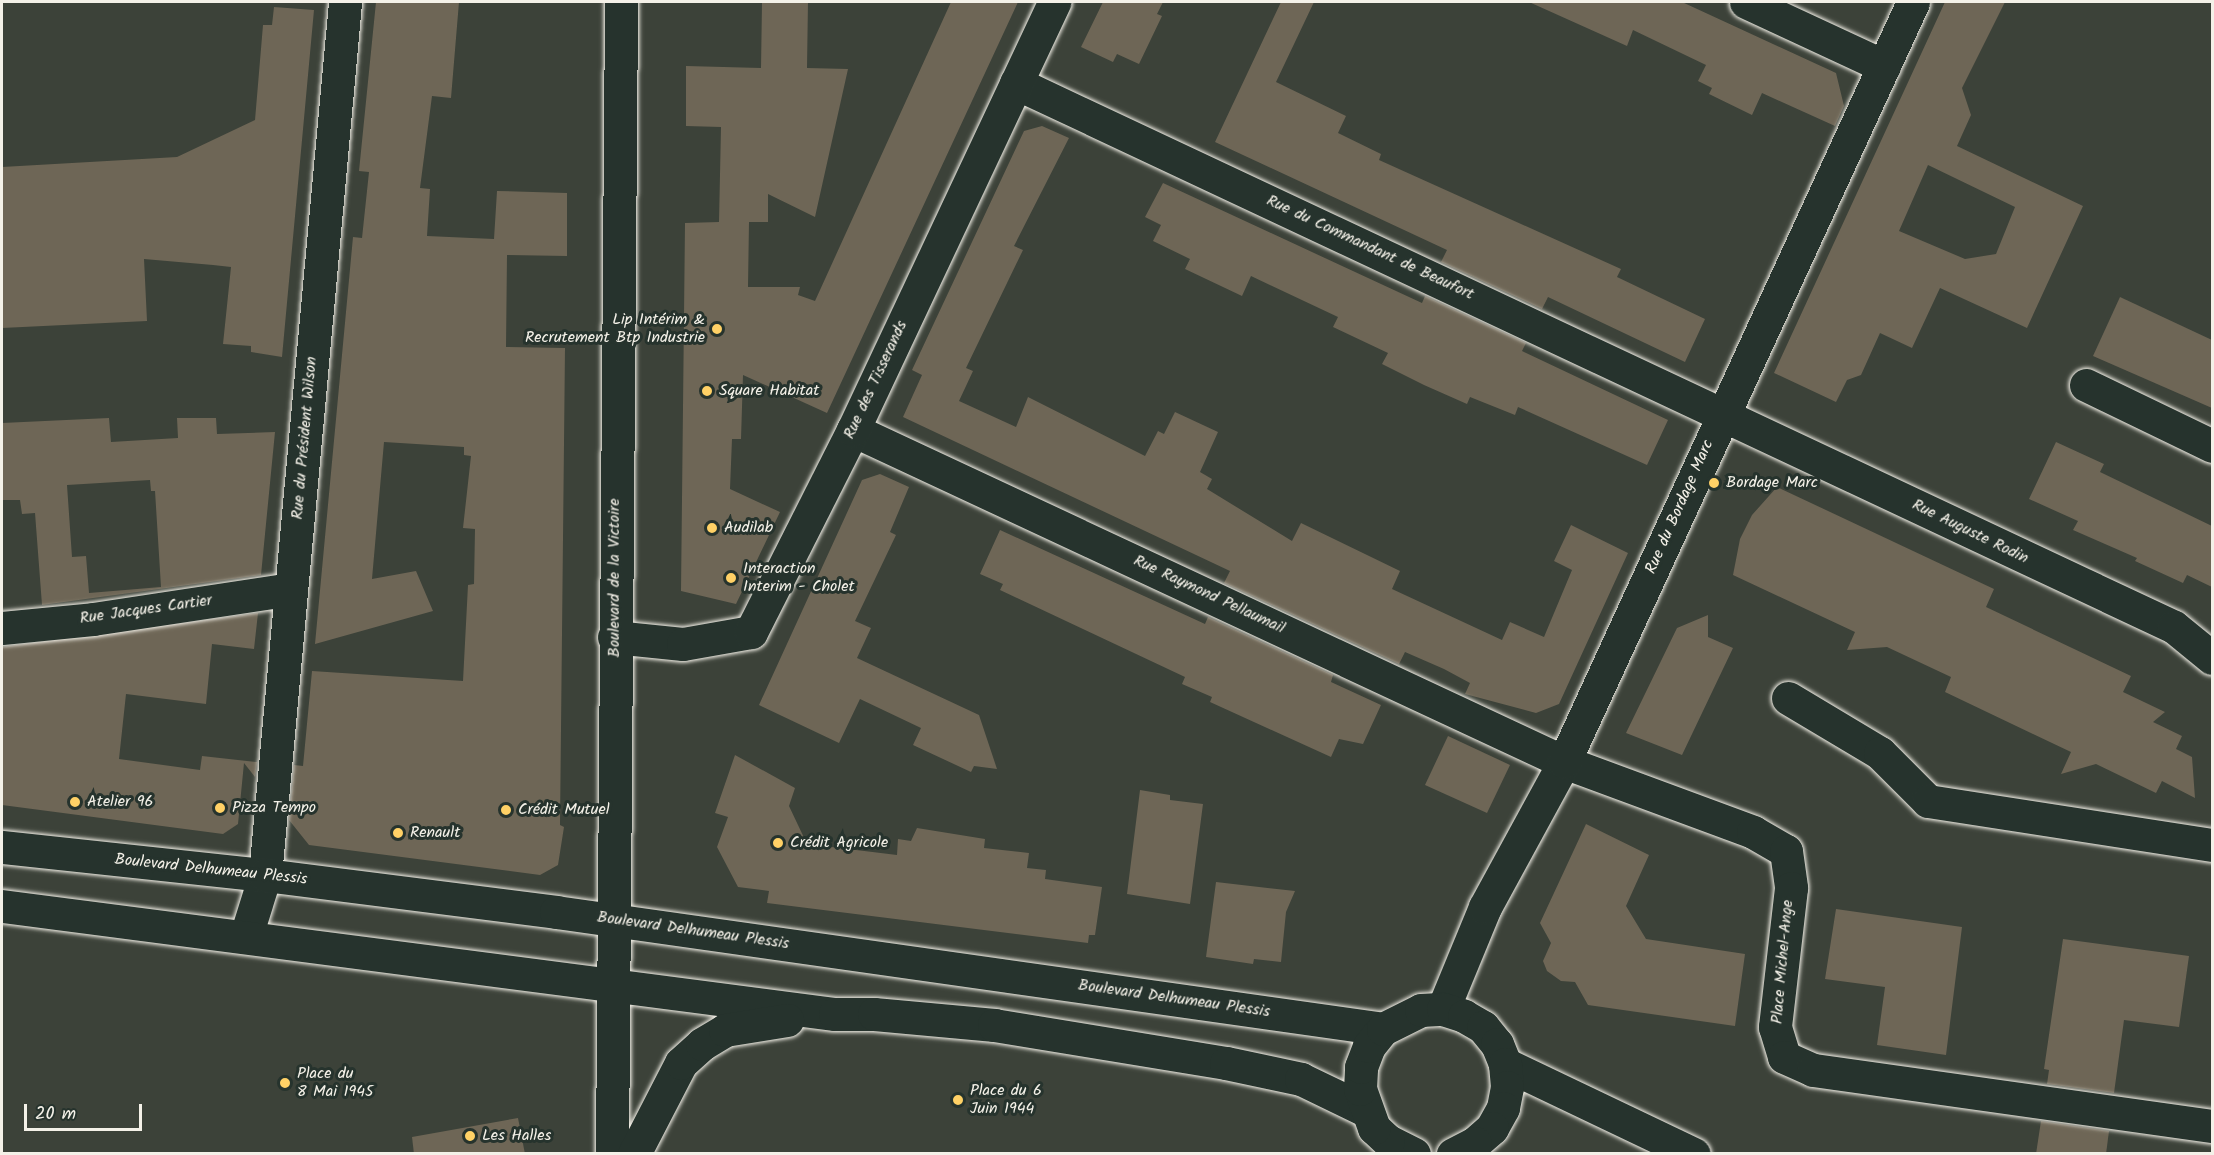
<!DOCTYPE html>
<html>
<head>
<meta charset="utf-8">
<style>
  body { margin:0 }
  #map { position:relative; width:2214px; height:1155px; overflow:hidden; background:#3c4239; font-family:Kalam,sans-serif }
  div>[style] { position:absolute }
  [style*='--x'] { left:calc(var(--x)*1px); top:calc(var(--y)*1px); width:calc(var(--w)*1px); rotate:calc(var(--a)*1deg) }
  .building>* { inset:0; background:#6e6656 }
  .roads { filter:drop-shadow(0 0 2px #f4f1e8) drop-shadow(0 0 2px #f4f1e8) }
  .minor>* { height:33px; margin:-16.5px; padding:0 16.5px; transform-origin:16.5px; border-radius:16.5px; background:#26332d }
  .major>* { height:33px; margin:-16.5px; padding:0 16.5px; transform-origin:16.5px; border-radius:16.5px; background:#26332d }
  .dots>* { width:16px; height:16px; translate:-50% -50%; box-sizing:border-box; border:3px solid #26332d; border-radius:50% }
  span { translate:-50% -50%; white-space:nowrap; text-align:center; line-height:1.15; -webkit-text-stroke:6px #26332d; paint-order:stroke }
  .street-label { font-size:16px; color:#f4f1e8 }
  .poi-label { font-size:16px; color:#f4f1e8 }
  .right { translate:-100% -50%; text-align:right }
  .left { translate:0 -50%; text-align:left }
  .frame { position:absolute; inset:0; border:3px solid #f4f1e8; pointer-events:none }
  .scale { position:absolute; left:24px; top:1104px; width:118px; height:27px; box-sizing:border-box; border:3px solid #f4f1e8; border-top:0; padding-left:8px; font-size:18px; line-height:21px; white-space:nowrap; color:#f4f1e8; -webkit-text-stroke:4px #26332d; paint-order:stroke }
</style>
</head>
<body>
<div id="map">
  <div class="building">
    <i style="clip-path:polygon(376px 2px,459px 2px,451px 98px,432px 96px,420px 188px,430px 189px,427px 236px,494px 239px,497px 191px,567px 193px,567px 256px,507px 255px,506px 347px,565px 348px,560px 825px,564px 827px,558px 865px,540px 875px,309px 845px,289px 820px,294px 765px,303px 766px,312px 671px,463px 681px,468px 585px,474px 584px,475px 529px,463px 528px,471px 456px,464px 455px,464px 447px,384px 442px,372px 579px,416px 571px,433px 611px,315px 644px,353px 237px,362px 238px,369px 172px,359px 171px)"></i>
    <i style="clip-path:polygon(762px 2px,808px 2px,807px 68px,848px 69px,815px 217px,768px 194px,768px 222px,749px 222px,748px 287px,800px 287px,798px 295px,815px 301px,951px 2px,1018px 2px,827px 413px,743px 375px,741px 439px,732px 439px,730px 489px,780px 512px,736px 604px,681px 591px,685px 223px,719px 222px,721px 127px,686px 126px,686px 66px,761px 68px)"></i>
    <i style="clip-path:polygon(1103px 2px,1163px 2px,1157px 14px,1162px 16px,1139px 64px,1117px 54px,1113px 62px,1081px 47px)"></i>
    <i style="clip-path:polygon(1281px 2px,1314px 2px,1276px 82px,1346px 116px,1338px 133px,1381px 154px,1379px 160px,1621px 269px,1617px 277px,1705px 319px,1685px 362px,1548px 297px,1542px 309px,1441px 262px,1447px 250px,1215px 142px)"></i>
    <i style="clip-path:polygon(1529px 2px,1682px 2px,1836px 73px,1844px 106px,1835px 126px,1762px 93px,1752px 115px,1709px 94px,1712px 88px,1698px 81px,1706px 65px,1633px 30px,1627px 46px)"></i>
    <i style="clip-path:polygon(evenodd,1945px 2px,2005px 2px,1962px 88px,1971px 115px,1957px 146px,2083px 206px,2027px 328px,1940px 288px,1912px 348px,1880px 333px,1861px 375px,1847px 380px,1836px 402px,1774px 373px,1945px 2px,1928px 165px,2015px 207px,1996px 254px,1965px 259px,1899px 231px,1928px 165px)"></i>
    <i style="clip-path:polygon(274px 7px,314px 10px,282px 357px,251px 352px,251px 346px,223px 344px,231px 267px,213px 265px,144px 259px,147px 321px,2px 328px,2px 167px,177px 157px,255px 120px,263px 25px,272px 25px)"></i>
    <i style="clip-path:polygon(1042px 126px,1069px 138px,1014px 246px,1023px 250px,966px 368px,973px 371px,959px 401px,1016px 427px,1028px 397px,1145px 456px,1158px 431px,1164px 434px,1175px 412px,1218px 432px,1200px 472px,1212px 479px,1207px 489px,1292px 541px,1301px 523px,1400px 571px,1392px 589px,1502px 640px,1510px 622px,1544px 637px,1572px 570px,1554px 561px,1571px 525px,1628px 553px,1559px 704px,1536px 713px,1465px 694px,1470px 683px,1444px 669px,1405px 652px,1399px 664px,1224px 583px,1230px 571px,903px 417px,922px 375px,912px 370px,1024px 131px)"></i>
    <i style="clip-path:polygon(1163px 183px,1422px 303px,1425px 296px,1526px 343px,1522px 351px,1668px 420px,1647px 465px,1518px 407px,1515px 415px,1470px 397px,1467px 404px,1424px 385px,1382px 364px,1388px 353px,1333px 327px,1338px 317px,1251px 276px,1242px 296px,1185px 269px,1190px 259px,1153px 241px,1161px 225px,1145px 217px)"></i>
    <i style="clip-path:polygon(2120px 297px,2212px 340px,2212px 408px,2093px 356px)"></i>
    <i style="clip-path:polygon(evenodd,109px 418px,111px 442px,178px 438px,177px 418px,216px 418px,217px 434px,275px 432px,261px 575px,42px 605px,35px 513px,22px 514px,20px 500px,2px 500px,2px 423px,109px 418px,150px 480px,151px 491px,155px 491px,161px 587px,89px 593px,86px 556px,72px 557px,67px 485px,150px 480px)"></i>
    <i style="clip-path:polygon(2056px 442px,2104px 464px,2100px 472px,2212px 526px,2212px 587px,2187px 575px,2183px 583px,2135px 561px,2137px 558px,2073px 530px,2078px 521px,2029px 499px)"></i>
    <i style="clip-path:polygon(880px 474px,909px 487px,890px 532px,896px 535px,855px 621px,871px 628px,857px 658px,979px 715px,997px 769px,974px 766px,971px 772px,913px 745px,921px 728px,860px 699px,839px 743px,759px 705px,862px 480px)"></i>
    <i style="clip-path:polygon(1777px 487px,1994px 589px,1986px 607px,2131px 676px,2123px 692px,2165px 712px,2153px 722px,2182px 736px,2176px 749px,2192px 757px,2195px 798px,2162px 781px,2156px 793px,2096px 764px,2061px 774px,2071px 752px,1945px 692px,1951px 677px,1887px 647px,1847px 650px,1855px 632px,1733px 575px,1740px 539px,1752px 515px)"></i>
    <i style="clip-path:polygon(1000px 530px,1205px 624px,1208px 617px,1333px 675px,1331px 682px,1381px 705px,1363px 744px,1339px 739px,1331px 757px,1210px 702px,1212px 697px,1182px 684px,1185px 677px,1000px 590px,1003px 584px,980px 574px)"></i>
    <i style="clip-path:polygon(258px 613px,254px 649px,212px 644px,206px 704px,126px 694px,119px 759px,200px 770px,202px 756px,257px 762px,255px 777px,244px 763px,238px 824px,223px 834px,2px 805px,2px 647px)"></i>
    <i style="clip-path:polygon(1708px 615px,1708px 637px,1733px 648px,1682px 755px,1626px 733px,1677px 628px)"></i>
    <i style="clip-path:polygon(1448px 736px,1510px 765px,1487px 813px,1425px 785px)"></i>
    <i style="clip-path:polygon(735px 755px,795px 788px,789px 806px,807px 844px,897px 855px,898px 839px,911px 841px,917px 828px,985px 839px,984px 848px,1029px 853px,1027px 868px,1046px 870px,1045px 879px,1102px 887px,1095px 935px,1089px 935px,1088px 943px,767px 903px,769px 891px,738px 887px,717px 847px,728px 817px,715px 813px)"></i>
    <i style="clip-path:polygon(1140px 790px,1170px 795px,1170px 800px,1203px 804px,1190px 904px,1127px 894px)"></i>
    <i style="clip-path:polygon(1586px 824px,1649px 855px,1626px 906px,1646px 939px,1745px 954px,1735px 1026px,1588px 1005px,1575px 982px,1561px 981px,1547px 971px,1543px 961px,1551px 943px,1540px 923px)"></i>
    <i style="clip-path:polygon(1216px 882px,1295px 891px,1286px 912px,1281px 962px,1254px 959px,1253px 964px,1206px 957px)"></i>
    <i style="clip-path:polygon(1836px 909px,1962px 927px,1946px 1055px,1877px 1045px,1885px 987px,1825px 979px)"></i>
    <i style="clip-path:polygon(2063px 939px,2189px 956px,2179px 1027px,2124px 1020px,2114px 1093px,2047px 1084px,2049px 1070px,2044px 1069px)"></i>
    <i style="clip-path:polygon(518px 1118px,525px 1154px,414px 1154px,412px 1137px)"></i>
    <i style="clip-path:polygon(2041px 1121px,2109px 1131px,2106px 1154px,2036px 1154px)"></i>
  </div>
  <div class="roads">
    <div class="minor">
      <i style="--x:1746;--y:2;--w:152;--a:24.9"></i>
      <i style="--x:1016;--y:83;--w:1279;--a:25.16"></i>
      <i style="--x:2174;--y:627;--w:49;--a:39.2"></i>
      <i style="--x:2086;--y:385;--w:140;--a:25.8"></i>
      <i style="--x:853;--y:430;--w:785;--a:25.03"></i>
      <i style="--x:1564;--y:762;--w:202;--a:20.3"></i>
      <i style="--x:1753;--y:832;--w:38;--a:30"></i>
      <i style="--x:1786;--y:851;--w:37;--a:82"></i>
      <i style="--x:1791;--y:888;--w:140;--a:96.6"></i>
      <i style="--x:1775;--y:1027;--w:31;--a:73"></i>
      <i style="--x:1784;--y:1057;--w:32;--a:24"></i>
      <i style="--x:1813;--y:1070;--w:403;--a:8"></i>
      <i style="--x:2;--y:628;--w:91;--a:-5.6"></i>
      <i style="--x:93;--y:619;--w:200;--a:-8.6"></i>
      <i style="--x:614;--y:637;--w:69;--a:5.8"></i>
      <i style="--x:683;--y:644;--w:69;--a:-10"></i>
      <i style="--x:751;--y:632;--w:226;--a:-63.2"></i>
      <i style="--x:853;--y:430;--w:473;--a:-64.8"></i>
      <i style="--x:1788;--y:698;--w:107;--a:30.9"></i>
      <i style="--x:1880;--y:753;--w:68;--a:45"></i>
      <i style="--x:1928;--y:801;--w:287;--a:8.8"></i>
      <i style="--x:246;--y:936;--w:64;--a:-72.7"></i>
      <i style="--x:265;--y:875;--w:877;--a:-84.76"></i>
      <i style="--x:1443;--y:1009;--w:110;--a:-67.6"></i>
      <i style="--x:1485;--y:907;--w:165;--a:-61.4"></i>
      <i style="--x:1564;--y:762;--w:836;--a:-65.33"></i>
    </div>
    <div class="major">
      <i style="--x:2;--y:847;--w:264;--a:6.1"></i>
      <i style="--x:265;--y:875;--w:293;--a:7.2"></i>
      <i style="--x:556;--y:912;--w:835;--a:8.05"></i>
      <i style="--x:2;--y:906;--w:840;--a:7.39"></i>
      <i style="--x:835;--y:1014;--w:39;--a:0"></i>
      <i style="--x:874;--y:1014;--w:121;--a:5.2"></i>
      <i style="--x:994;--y:1025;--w:235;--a:9.3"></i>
      <i style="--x:1226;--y:1063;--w:77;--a:12"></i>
      <i style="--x:1301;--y:1079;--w:71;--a:25.8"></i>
      <i style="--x:1505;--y:1064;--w:209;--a:25.5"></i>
      <i style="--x:612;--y:1154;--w:1152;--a:-89.55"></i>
      <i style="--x:634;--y:1154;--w:102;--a:-62.7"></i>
      <i style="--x:681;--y:1063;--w:28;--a:-42"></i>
      <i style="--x:702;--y:1044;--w:27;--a:-31"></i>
      <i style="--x:725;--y:1030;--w:63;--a:-9.2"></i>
      <i style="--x:1414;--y:1154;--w:29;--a:-153"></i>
      <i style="--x:1388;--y:1141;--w:19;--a:-137"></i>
      <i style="--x:1374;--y:1128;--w:41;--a:-109.7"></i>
      <i style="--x:1360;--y:1089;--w:22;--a:-87"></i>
      <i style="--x:1361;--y:1067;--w:22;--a:-69"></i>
      <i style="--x:1369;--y:1046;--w:22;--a:-51"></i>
      <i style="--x:1383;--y:1029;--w:42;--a:-26.6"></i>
      <i style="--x:1421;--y:1010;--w:22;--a:-3"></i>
      <i style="--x:1443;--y:1009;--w:22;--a:18"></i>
      <i style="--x:1464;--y:1016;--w:22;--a:30"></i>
      <i style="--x:1483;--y:1027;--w:22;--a:51"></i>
      <i style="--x:1497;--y:1044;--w:22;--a:68"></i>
      <i style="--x:1505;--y:1064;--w:23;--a:85"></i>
      <i style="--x:1507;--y:1087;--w:21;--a:101"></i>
      <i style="--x:1503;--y:1108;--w:23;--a:119"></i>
      <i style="--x:1492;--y:1128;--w:23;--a:139"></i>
      <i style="--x:1475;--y:1143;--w:25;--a:153"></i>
    </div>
  </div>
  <div class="dots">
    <i style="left:717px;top:329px;background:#ffd166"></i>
    <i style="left:707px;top:391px;background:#ffd166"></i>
    <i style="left:1714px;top:483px;background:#ffd166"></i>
    <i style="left:712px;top:528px;background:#ffd166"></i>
    <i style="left:731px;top:578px;background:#ffd166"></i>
    <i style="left:75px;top:802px;background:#ffd166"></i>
    <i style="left:220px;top:808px;background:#ffd166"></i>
    <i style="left:506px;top:810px;background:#ffd166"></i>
    <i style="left:398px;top:833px;background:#ffd166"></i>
    <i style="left:778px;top:843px;background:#ffd166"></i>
    <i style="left:285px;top:1083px;background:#ffd166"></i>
    <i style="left:958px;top:1100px;background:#ffd166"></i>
    <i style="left:470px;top:1136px;background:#ffd166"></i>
  </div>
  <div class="street-label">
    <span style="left:1370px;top:248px;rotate:25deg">Rue du Commandant de Beaufort</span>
    <span style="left:876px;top:380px;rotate:-65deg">Rue des Tisserands</span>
    <span style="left:305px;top:438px;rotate:-85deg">Rue du Président Wilson</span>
    <span style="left:1680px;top:507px;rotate:-66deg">Rue du Bordage Marc</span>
    <span style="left:1970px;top:532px;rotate:26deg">Rue Auguste Rodin</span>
    <span style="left:615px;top:578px;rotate:-90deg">Boulevard de la Victoire</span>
    <span style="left:1209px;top:595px;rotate:25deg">Rue Raymond Pellaumail</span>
    <span style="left:146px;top:610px;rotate:-8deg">Rue Jacques Cartier</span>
    <span style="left:211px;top:870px;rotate:6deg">Boulevard Delhumeau Plessis</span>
    <span style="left:693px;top:931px;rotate:8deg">Boulevard Delhumeau Plessis</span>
    <span style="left:1783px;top:962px;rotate:-85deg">Place Michel-Ange</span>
    <span style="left:1174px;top:999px;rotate:8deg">Boulevard Delhumeau Plessis</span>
  </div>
  <div class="poi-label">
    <span class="right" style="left:705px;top:329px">Lip Intérim &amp;<br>Recrutement Btp Industrie</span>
    <span class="left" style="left:719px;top:391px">Square Habitat</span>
    <span class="left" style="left:1726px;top:483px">Bordage Marc</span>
    <span class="left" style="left:724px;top:528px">Audilab</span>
    <span class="left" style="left:743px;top:578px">Interaction<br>Interim - Cholet</span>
    <span class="left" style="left:87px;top:802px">Atelier 96</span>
    <span class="left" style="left:232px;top:808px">Pizza Tempo</span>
    <span class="left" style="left:518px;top:810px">Crédit Mutuel</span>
    <span class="left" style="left:410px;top:833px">Renault</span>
    <span class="left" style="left:790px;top:843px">Crédit Agricole</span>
    <span class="left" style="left:297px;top:1083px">Place du<br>8 Mai 1945</span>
    <span class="left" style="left:970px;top:1100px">Place du 6<br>Juin 1944</span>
    <span class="left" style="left:482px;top:1136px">Les Halles</span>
  </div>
  <div class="frame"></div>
  <div class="scale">20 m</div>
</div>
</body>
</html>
